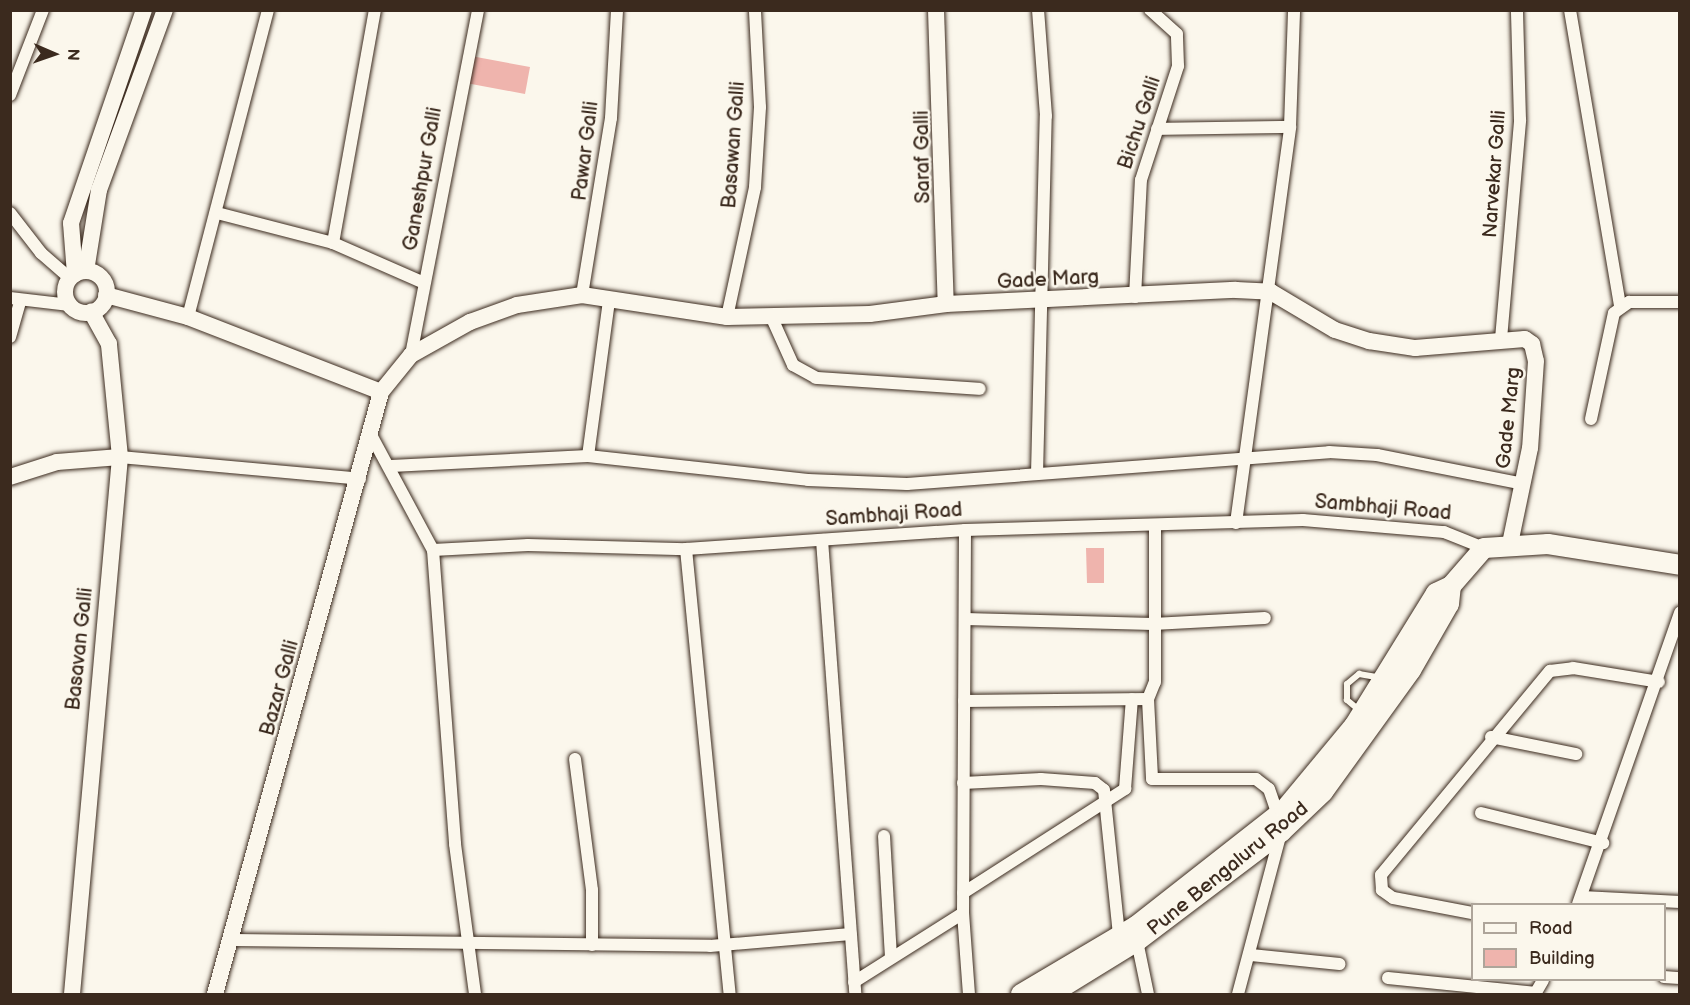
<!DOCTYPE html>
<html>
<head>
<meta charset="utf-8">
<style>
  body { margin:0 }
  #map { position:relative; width:1690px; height:1005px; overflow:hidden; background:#fbf7ec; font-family:"Balsamiq Sans",sans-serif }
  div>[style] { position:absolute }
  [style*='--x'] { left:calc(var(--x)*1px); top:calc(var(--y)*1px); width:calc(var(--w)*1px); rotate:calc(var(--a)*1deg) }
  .building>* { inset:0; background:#efb4ad }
  .roads { filter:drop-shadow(0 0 2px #3b2a1e) drop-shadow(0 0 2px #3b2a1e) }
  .lane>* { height:6px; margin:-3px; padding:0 3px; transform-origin:3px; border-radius:3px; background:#fbf7ec }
  .street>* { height:12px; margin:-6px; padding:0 6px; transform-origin:6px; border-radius:6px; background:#fbf7ec }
  .secondary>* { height:16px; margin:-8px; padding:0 8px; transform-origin:8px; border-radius:8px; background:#fbf7ec }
  .secondary>.ring { margin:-8px; padding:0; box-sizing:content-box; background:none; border:16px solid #fbf7ec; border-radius:50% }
  .primary>* { height:20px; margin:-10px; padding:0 10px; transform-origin:10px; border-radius:10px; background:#fbf7ec }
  span { translate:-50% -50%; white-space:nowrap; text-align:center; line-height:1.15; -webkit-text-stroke:5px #fbf7ec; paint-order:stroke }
  .street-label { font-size:20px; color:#3b2a1e }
  .frame { position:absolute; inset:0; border:12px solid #3b2a1e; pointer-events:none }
  .legend { position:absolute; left:1471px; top:903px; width:195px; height:78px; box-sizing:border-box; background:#fbf7ec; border:2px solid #aea59a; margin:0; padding:8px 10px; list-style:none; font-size:18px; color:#3b2a1e }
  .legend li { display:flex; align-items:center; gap:12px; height:30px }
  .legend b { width:30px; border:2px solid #aea59a }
  .north { position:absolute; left:24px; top:24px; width:60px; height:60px; -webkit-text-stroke:4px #fbf7ec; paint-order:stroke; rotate:92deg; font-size:16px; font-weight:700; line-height:24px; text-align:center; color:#3b2a1e }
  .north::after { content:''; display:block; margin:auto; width:21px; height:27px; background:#3b2a1e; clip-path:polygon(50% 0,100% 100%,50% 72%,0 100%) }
</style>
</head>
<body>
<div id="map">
  <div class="building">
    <i style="clip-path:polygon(471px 56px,530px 67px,525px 94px,466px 83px)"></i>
    <i style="clip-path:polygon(1086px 548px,1104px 548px,1104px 583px,1087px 583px)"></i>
  </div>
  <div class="roads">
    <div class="lane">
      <i style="--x:1359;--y:710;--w:16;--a:-140"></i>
      <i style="--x:1347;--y:700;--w:16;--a:-90"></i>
      <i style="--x:1347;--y:684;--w:16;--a:-40"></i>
      <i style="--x:1359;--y:674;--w:22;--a:10"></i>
    </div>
    <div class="street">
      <i style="--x:1570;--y:10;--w:300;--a:80.4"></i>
      <i style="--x:10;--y:95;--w:91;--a:-68.8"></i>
      <i style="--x:1157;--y:129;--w:133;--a:-0.9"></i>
      <i style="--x:10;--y:213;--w:51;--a:52.2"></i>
      <i style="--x:41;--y:253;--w:38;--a:41"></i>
      <i style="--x:217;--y:213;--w:120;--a:14.5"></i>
      <i style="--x:333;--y:243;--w:99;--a:23.7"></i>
      <i style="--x:333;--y:243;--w:237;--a:-79.8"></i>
      <i style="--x:582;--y:295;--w:179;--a:-80.7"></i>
      <i style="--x:611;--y:118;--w:108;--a:-86.8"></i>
      <i style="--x:1135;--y:297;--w:117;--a:-87.1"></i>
      <i style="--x:1141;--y:180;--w:120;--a:-72"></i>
      <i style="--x:1178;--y:66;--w:32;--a:-92"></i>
      <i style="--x:1177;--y:34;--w:36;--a:-138"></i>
      <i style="--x:10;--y:298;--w:60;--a:6.7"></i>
      <i style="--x:771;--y:316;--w:54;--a:65.8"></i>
      <i style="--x:793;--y:365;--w:26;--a:29"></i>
      <i style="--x:816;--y:378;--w:164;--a:3.8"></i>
      <i style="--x:188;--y:317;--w:317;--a:-75.4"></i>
      <i style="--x:727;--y:317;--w:133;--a:-77.8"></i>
      <i style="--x:755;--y:187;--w:80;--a:-86.4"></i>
      <i style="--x:760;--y:107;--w:97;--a:-93"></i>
      <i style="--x:10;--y:337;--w:37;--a:-74"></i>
      <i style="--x:1501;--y:339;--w:220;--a:-85"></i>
      <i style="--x:1520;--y:120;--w:110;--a:-91.6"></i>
      <i style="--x:411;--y:355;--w:351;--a:-79"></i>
      <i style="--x:1591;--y:419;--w:108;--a:-77.8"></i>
      <i style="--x:1614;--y:313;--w:19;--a:-36"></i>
      <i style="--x:1629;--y:302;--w:51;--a:0"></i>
      <i style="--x:371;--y:435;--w:131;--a:61.7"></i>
      <i style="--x:433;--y:550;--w:95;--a:-3"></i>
      <i style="--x:528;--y:545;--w:158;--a:1.5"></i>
      <i style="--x:686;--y:549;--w:280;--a:-3.9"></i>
      <i style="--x:965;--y:530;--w:338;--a:-1.7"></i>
      <i style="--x:1303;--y:520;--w:142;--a:4.9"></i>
      <i style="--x:1444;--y:532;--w:43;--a:21.8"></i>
      <i style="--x:588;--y:456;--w:156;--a:-82.3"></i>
      <i style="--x:120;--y:457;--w:241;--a:5.2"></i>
      <i style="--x:391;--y:466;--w:197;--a:-2.9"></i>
      <i style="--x:588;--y:456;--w:221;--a:6.2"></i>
      <i style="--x:808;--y:480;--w:99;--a:2.3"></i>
      <i style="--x:907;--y:484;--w:423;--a:-4.3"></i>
      <i style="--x:1329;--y:452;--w:48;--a:3.6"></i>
      <i style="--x:1377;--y:455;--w:149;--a:11.2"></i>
      <i style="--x:1037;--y:474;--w:358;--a:-88.6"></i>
      <i style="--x:1046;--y:116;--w:106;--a:-94.3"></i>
      <i style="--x:1236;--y:523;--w:400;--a:-82.2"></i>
      <i style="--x:1290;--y:127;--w:117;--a:-88"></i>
      <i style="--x:965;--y:530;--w:383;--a:90.3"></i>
      <i style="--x:963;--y:913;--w:81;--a:85.8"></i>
      <i style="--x:822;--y:540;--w:455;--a:85.8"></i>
      <i style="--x:686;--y:549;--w:447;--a:84.4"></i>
      <i style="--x:433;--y:550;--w:295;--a:85.7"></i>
      <i style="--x:455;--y:844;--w:151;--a:82.4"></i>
      <i style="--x:965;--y:619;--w:188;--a:1.5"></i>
      <i style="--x:1153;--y:624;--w:112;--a:-3.1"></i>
      <i style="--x:1148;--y:699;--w:80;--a:87.1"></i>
      <i style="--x:1152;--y:779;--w:104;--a:0"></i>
      <i style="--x:1256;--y:779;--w:16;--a:38"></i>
      <i style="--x:1269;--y:789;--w:28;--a:71"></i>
      <i style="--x:964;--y:701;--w:184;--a:-0.6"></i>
      <i style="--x:1148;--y:699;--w:18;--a:-68"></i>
      <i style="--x:1155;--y:682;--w:155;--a:-90"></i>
      <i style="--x:1491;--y:737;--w:87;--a:11.3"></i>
      <i style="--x:575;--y:759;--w:132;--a:82.6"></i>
      <i style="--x:592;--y:890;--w:55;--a:90"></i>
      <i style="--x:963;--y:783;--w:78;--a:-2.9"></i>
      <i style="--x:1041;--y:779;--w:54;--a:4.2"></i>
      <i style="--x:1095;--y:783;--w:11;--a:38"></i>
      <i style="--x:1104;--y:790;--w:147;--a:84.1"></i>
      <i style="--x:1481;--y:813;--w:126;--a:13.8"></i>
      <i style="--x:884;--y:836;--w:120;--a:86.7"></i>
      <i style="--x:963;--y:893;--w:193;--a:-32.7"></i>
      <i style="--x:1125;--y:789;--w:90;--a:-85.6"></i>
      <i style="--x:1582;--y:897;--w:98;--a:2.9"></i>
      <i style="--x:1578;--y:904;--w:309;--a:-70.7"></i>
      <i style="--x:1472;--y:913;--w:80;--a:-169.2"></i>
      <i style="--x:1393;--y:898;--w:14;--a:-144"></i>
      <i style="--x:1382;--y:890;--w:15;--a:-94"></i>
      <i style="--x:1381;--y:875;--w:265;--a:-50.4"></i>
      <i style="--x:1550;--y:671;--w:23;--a:-7"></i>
      <i style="--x:1573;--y:668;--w:87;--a:9.2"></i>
      <i style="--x:234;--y:940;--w:476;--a:0.7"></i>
      <i style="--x:710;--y:946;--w:141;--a:-4.9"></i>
      <i style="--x:1137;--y:941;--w:54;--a:78.3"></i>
      <i style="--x:1251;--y:955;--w:89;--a:5.8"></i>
      <i style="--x:1664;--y:977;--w:16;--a:4"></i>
      <i style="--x:1388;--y:978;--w:149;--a:5.8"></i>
      <i style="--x:854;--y:982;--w:129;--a:-32.3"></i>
      <i style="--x:1238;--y:994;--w:168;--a:-75.1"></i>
      <i style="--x:1535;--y:994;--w:16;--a:-60"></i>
    </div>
    <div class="secondary">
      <i style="--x:936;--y:10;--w:294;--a:88.1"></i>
      <i style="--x:86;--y:271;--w:82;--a:-80.9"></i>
      <i style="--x:99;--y:190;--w:192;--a:-69.9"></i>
      <i class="ring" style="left:65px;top:271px;width:26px;height:26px"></i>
      <i style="--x:75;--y:274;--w:51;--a:-94.5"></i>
      <i style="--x:71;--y:223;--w:225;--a:-71.1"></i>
      <i style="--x:106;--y:295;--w:85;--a:15"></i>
      <i style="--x:188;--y:317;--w:207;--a:21.2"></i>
      <i style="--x:10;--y:477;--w:49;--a:-17.7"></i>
      <i style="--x:57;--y:462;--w:63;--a:-4.5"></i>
      <i style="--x:72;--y:994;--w:539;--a:-84.89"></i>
      <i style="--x:120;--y:457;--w:114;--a:-95.6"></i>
      <i style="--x:109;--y:344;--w:37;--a:-119"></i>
      <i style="--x:215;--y:994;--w:624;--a:-74.58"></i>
      <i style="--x:381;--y:392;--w:48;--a:-51"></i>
      <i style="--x:411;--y:355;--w:68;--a:-29.2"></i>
      <i style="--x:470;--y:322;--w:50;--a:-19.9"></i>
      <i style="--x:517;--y:305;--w:66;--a:-8.7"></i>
      <i style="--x:582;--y:295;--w:147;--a:8.6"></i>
      <i style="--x:727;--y:317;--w:143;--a:-1.2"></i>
      <i style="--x:870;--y:314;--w:77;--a:-7.5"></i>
      <i style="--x:946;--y:304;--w:290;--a:-2.8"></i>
      <i style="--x:1236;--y:290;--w:35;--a:3"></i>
      <i style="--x:1271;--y:292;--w:74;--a:30.7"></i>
      <i style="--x:1335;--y:330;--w:36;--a:18"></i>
      <i style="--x:1369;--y:341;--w:47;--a:8.7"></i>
      <i style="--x:1415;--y:348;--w:110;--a:-4.7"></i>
      <i style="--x:1525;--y:339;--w:9;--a:36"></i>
      <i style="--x:1532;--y:344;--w:17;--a:77"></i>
      <i style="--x:1536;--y:361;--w:87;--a:93.9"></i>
      <i style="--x:1530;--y:448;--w:98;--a:101.8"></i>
    </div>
    <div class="primary">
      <i style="--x:1021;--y:994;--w:134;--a:-30.6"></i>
      <i style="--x:1136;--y:926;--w:189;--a:-38.1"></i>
      <i style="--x:1285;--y:809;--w:108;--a:-50.3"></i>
      <i style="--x:1354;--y:726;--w:156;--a:-58.3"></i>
      <i style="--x:1436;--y:593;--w:17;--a:-25"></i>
      <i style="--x:1051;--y:994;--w:101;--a:-31.6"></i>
      <i style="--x:1137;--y:941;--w:181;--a:-37.1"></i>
      <i style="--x:1281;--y:832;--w:58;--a:-43.6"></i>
      <i style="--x:1323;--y:792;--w:150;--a:-54.2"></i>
      <i style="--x:1411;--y:670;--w:76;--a:-60.1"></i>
      <i style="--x:1449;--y:604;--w:18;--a:-84"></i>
      <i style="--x:1451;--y:586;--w:50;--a:-49"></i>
      <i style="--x:1484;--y:548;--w:64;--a:-3.6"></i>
      <i style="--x:1548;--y:544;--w:134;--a:9"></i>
    </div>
  </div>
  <div class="street-label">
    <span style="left:1140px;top:123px;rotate:-72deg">Bichu Galli</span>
    <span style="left:734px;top:145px;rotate:-86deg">Basawan Galli</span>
    <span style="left:586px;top:151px;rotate:-83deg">Pawar Galli</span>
    <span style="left:923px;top:157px;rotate:-91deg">Saraf Galli</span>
    <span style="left:1495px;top:174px;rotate:-86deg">Narvekar Galli</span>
    <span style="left:423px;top:179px;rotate:-80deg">Ganeshpur Galli</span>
    <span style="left:1048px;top:280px;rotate:-3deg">Gade Marg</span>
    <span style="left:1509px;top:418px;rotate:-84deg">Gade Marg</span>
    <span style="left:1383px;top:508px;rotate:5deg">Sambhaji Road</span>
    <span style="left:894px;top:515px;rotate:-4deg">Sambhaji Road</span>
    <span style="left:80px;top:649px;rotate:-84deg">Basavan Galli</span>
    <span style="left:280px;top:688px;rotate:-75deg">Bazar Galli</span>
    <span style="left:1228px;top:869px;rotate:-39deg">Pune Bengaluru Road</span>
  </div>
  <div class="frame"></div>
  <ul class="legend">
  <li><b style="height:8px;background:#fbf7ec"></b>Road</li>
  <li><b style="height:16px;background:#efb4ad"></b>Building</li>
  </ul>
  <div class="north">N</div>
</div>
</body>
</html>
